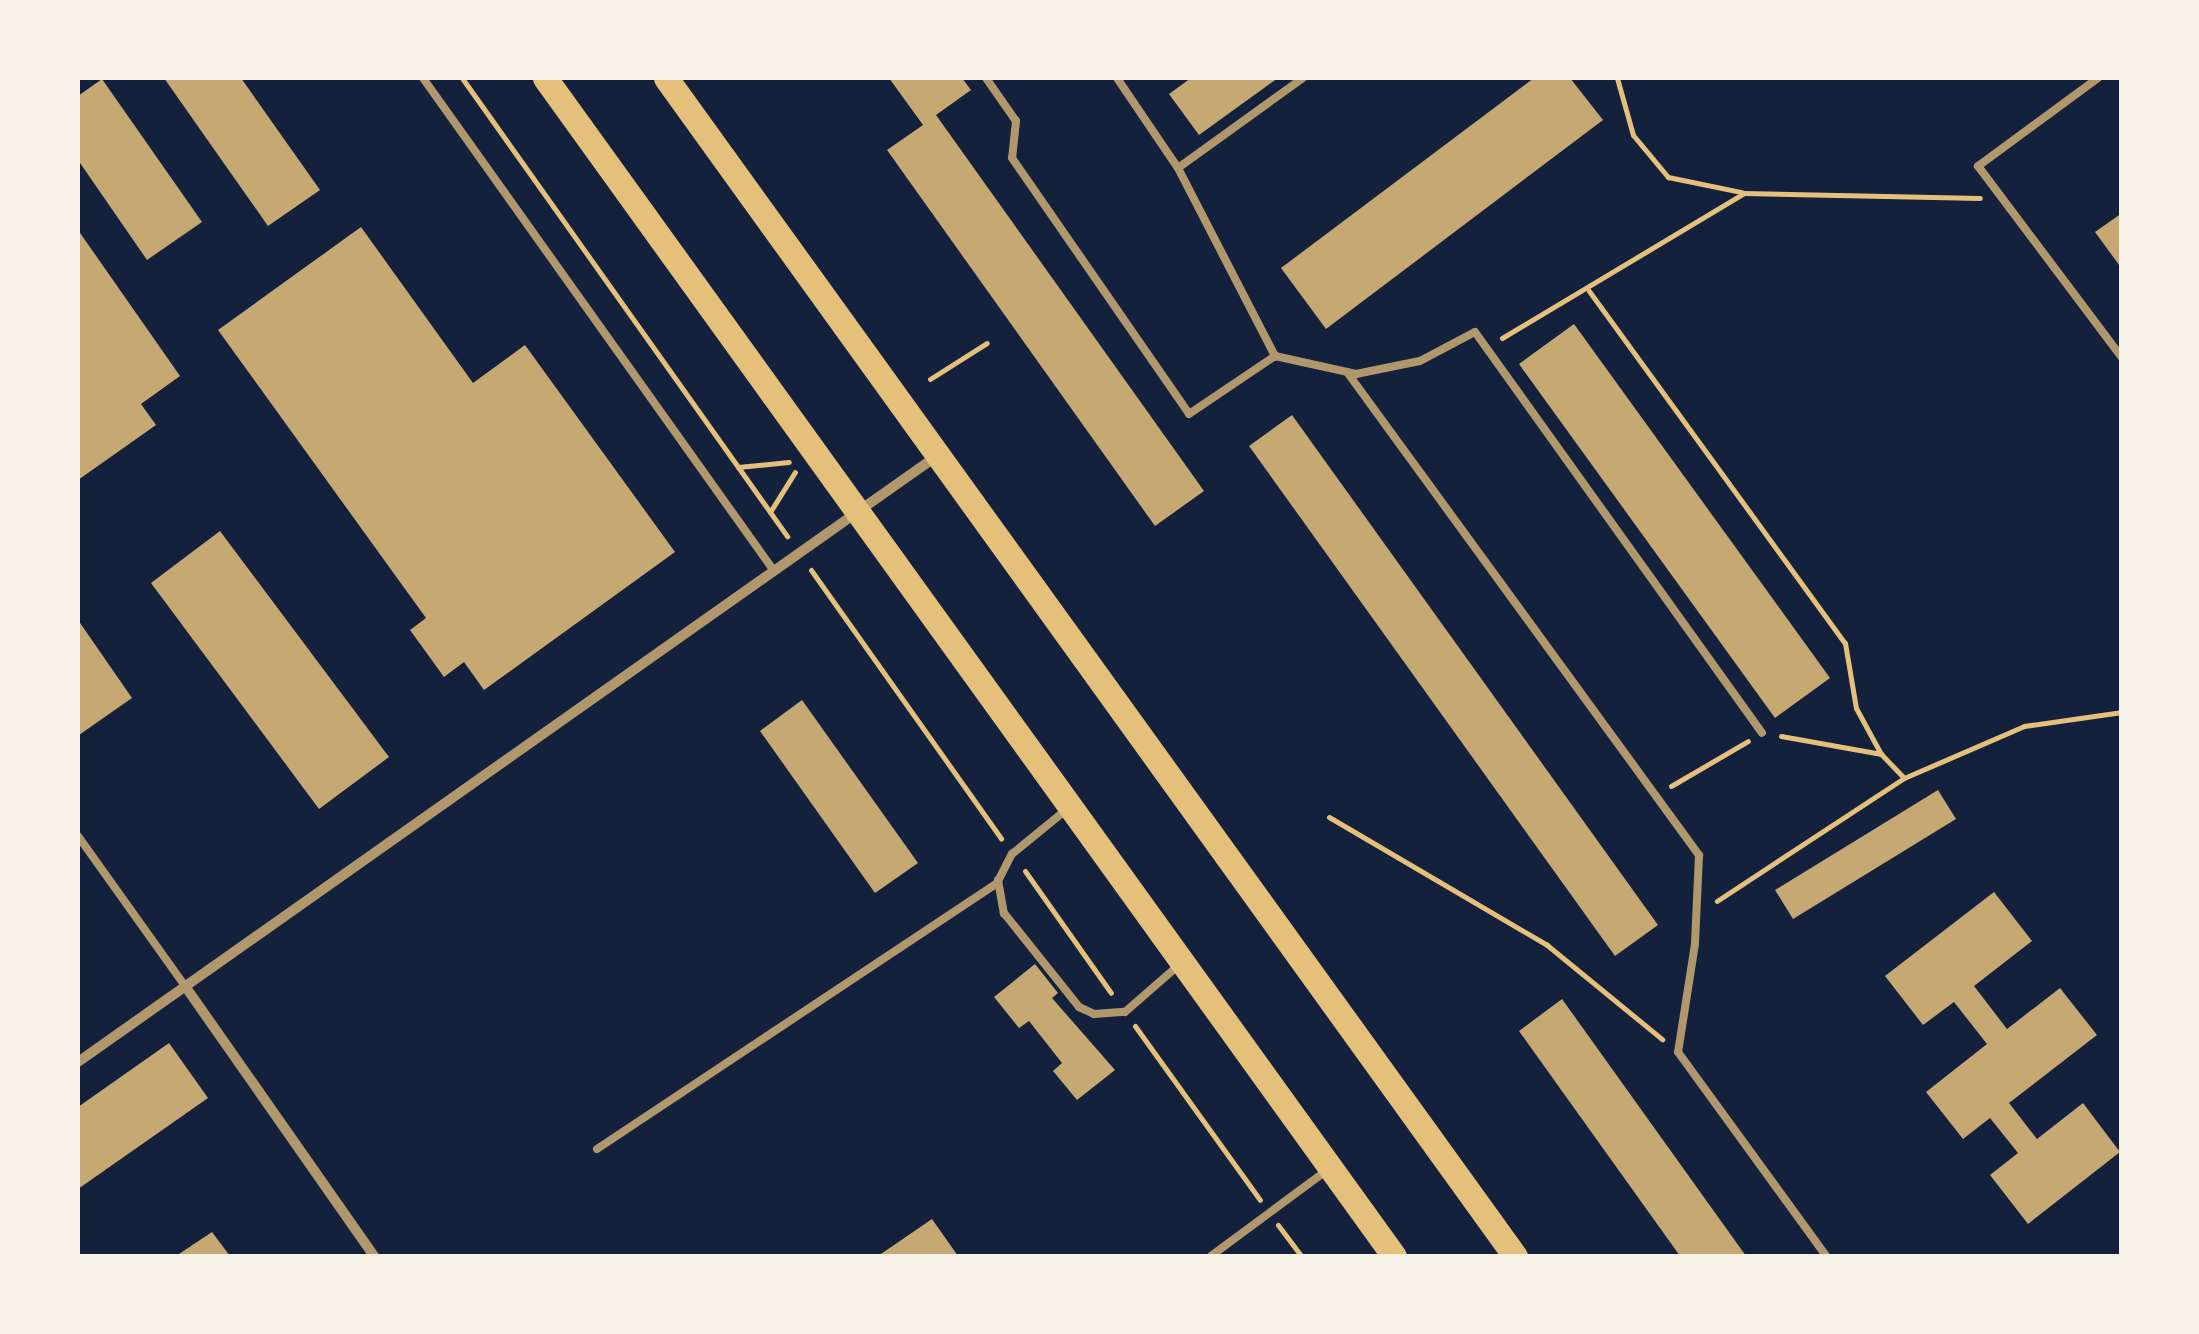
<!DOCTYPE html>
<html>
<head>
<meta charset="utf-8">
<style>
  body { margin:0 }
  #map { position:relative; width:2199px; height:1334px; overflow:hidden; background:#14213d; font-family:Roboto,sans-serif }
  div>[style] { position:absolute }
  [style*='--x'] { left:calc(var(--x)*1px); top:calc(var(--y)*1px); width:calc(var(--w)*1px); rotate:calc(var(--a)*1deg) }
  .building>* { inset:0; background:#c6a872 }
  .path>* { height:5px; margin:-2.5px; padding:0 2.5px; transform-origin:2.5px; border-radius:2.5px; background:#e5c07b }
  .service>* { height:8px; margin:-4px; padding:0 4px; transform-origin:4px; border-radius:4px; background:#b1986c }
  .minor>* { height:10px; margin:-5px; padding:0 5px; transform-origin:5px; border-radius:5px; background:#b1986c }
  .primary>* { height:25px; margin:-12.5px; padding:0 12.5px; transform-origin:12.5px; border-radius:12.5px; background:#e5c07b }
  span { translate:-50% -50%; white-space:nowrap; text-align:center; line-height:1.15; -webkit-text-stroke:9px #f6f1e7; paint-order:stroke }
  .frame { position:absolute; inset:0; border:80px solid #f6f1e7; pointer-events:none }
</style>
</head>
<body>
<div id="map">
  <div class="building">
    <i style="clip-path:polygon(164px 78px,241px 78px,320px 190px,268px 226px)"></i>
    <i style="clip-path:polygon(889px 78px,962px 78px,971px 90px,936px 115px,1204px 491px,1155px 526px,887px 150px,923px 125px)"></i>
    <i style="clip-path:polygon(1191px 78px,1278px 78px,1199px 135px,1169px 94px)"></i>
    <i style="clip-path:polygon(1534px 78px,1570px 78px,1603px 120px,1326px 329px,1281px 268px)"></i>
    <i style="clip-path:polygon(102px 79px,202px 222px,147px 260px,78px 160px,78px 96px)"></i>
    <i style="clip-path:polygon(2122px 213px,2122px 269px,2095px 232px)"></i>
    <i style="clip-path:polygon(361px 227px,473px 383px,525px 345px,675px 552px,484px 690px,464px 662px,444px 677px,410px 630px,426px 618px,218px 330px)"></i>
    <i style="clip-path:polygon(78px 230px,180px 376px,141px 404px,156px 425px,78px 480px)"></i>
    <i style="clip-path:polygon(1574px 324px,1830px 678px,1775px 718px,1519px 364px)"></i>
    <i style="clip-path:polygon(1292px 415px,1658px 925px,1615px 956px,1249px 446px)"></i>
    <i style="clip-path:polygon(220px 531px,389px 757px,319px 809px,151px 583px)"></i>
    <i style="clip-path:polygon(78px 620px,132px 698px,79px 735px,78px 732px)"></i>
    <i style="clip-path:polygon(802px 700px,918px 863px,875px 893px,760px 731px)"></i>
    <i style="clip-path:polygon(1938px 790px,1956px 819px,1793px 919px,1775px 890px)"></i>
    <i style="clip-path:polygon(1994px 892px,2032px 941px,1974px 986px,2007px 1029px,2060px 988px,2097px 1035px,2009px 1103px,2037px 1139px,2083px 1103px,2120px 1152px,2028px 1224px,1990px 1175px,2018px 1153px,1990px 1118px,1963px 1139px,1926px 1092px,1987px 1044px,1954px 1002px,1923px 1025px,1885px 976px)"></i>
    <i style="clip-path:polygon(1035px 964px,1058px 993px,1052px 998px,1115px 1070px,1077px 1100px,1053px 1071px,1062px 1063px,1029px 1021px,1019px 1028px,994px 997px)"></i>
    <i style="clip-path:polygon(1562px 999px,1746px 1256px,1680px 1256px,1519px 1031px)"></i>
    <i style="clip-path:polygon(169px 1043px,208px 1098px,78px 1189px,78px 1107px)"></i>
    <i style="clip-path:polygon(932px 1219px,958px 1256px,878px 1256px)"></i>
    <i style="clip-path:polygon(212px 1232px,230px 1256px,176px 1256px)"></i>
  </div>
  <div class="path">
    <i style="--x:462;--y:78;--w:562;--a:54.64"></i>
    <i style="--x:1617;--y:78;--w:59;--a:74.3"></i>
    <i style="--x:1633;--y:135;--w:55;--a:50.2"></i>
    <i style="--x:1668;--y:177;--w:75;--a:11.6"></i>
    <i style="--x:1589;--y:291;--w:435;--a:54"></i>
    <i style="--x:1845;--y:643;--w:66;--a:80.4"></i>
    <i style="--x:1856;--y:708;--w:52;--a:61.5"></i>
    <i style="--x:1881;--y:754;--w:33;--a:46"></i>
    <i style="--x:1904;--y:778;--w:224;--a:146.7"></i>
    <i style="--x:1502;--y:338;--w:282;--a:-30.9"></i>
    <i style="--x:1744;--y:193;--w:236;--a:1.2"></i>
    <i style="--x:930;--y:379;--w:67;--a:-32.3"></i>
    <i style="--x:738;--y:467;--w:51;--a:-5.6"></i>
    <i style="--x:770;--y:512;--w:47;--a:-58"></i>
    <i style="--x:811;--y:570;--w:329;--a:54.7"></i>
    <i style="--x:1781;--y:736;--w:102;--a:10.2"></i>
    <i style="--x:1904;--y:778;--w:131;--a:-23.4"></i>
    <i style="--x:2024;--y:726;--w:99;--a:-8.1"></i>
    <i style="--x:1671;--y:786;--w:89;--a:-30.3"></i>
    <i style="--x:1329;--y:817;--w:253;--a:30.4"></i>
    <i style="--x:1547;--y:945;--w:149;--a:39.3"></i>
    <i style="--x:1025;--y:871;--w:149;--a:54.8"></i>
    <i style="--x:1135;--y:1026;--w:214;--a:54.3"></i>
    <i style="--x:1278;--y:1225;--w:39;--a:53"></i>
  </div>
  <div class="service">
    <i style="--x:423;--y:78;--w:605;--a:54.55"></i>
    <i style="--x:986;--y:78;--w:52;--a:55.1"></i>
    <i style="--x:1016;--y:121;--w:37;--a:96"></i>
    <i style="--x:1012;--y:158;--w:311;--a:55.3"></i>
    <i style="--x:1189;--y:414;--w:104;--a:-34"></i>
    <i style="--x:1275;--y:356;--w:83;--a:12.5"></i>
    <i style="--x:1356;--y:374;--w:65;--a:-11.5"></i>
    <i style="--x:1420;--y:361;--w:62;--a:-27.8"></i>
    <i style="--x:1475;--y:332;--w:493;--a:54.4"></i>
    <i style="--x:1117;--y:78;--w:109;--a:55.9"></i>
    <i style="--x:1178;--y:168;--w:154;--a:-35.8"></i>
    <i style="--x:2098;--y:78;--w:149;--a:143.7"></i>
    <i style="--x:1978;--y:166;--w:240;--a:53.1"></i>
    <i style="--x:1178;--y:168;--w:212;--a:62.7"></i>
    <i style="--x:1347;--y:372;--w:598;--a:53.92"></i>
    <i style="--x:1699;--y:855;--w:89;--a:92.6"></i>
    <i style="--x:1695;--y:944;--w:109;--a:98.9"></i>
    <i style="--x:1678;--y:1052;--w:252;--a:54"></i>
    <i style="--x:78;--y:836;--w:184;--a:54.5"></i>
    <i style="--x:998;--y:880;--w:34;--a:80"></i>
    <i style="--x:1004;--y:913;--w:120;--a:51.4"></i>
    <i style="--x:1079;--y:1007;--w:17;--a:25"></i>
    <i style="--x:1094;--y:1014;--w:31;--a:-4"></i>
    <i style="--x:1125;--y:1012;--w:73;--a:-41.1"></i>
    <i style="--x:597;--y:1149;--w:480;--a:-33.6"></i>
    <i style="--x:997;--y:883;--w:33;--a:-63"></i>
    <i style="--x:1012;--y:854;--w:71;--a:-39.3"></i>
    <i style="--x:1211;--y:1256;--w:143;--a:-36.5"></i>
  </div>
  <div class="minor">
    <i style="--x:185;--y:986;--w:330;--a:55"></i>
    <i style="--x:78;--y:1062;--w:1053;--a:-35.21"></i>
  </div>
  <div class="primary">
    <i style="--x:545;--y:78;--w:1452;--a:54.22"></i>
    <i style="--x:666;--y:78;--w:1452;--a:54.22"></i>
  </div>
  <div class="frame"></div>
</div>
</body>
</html>
